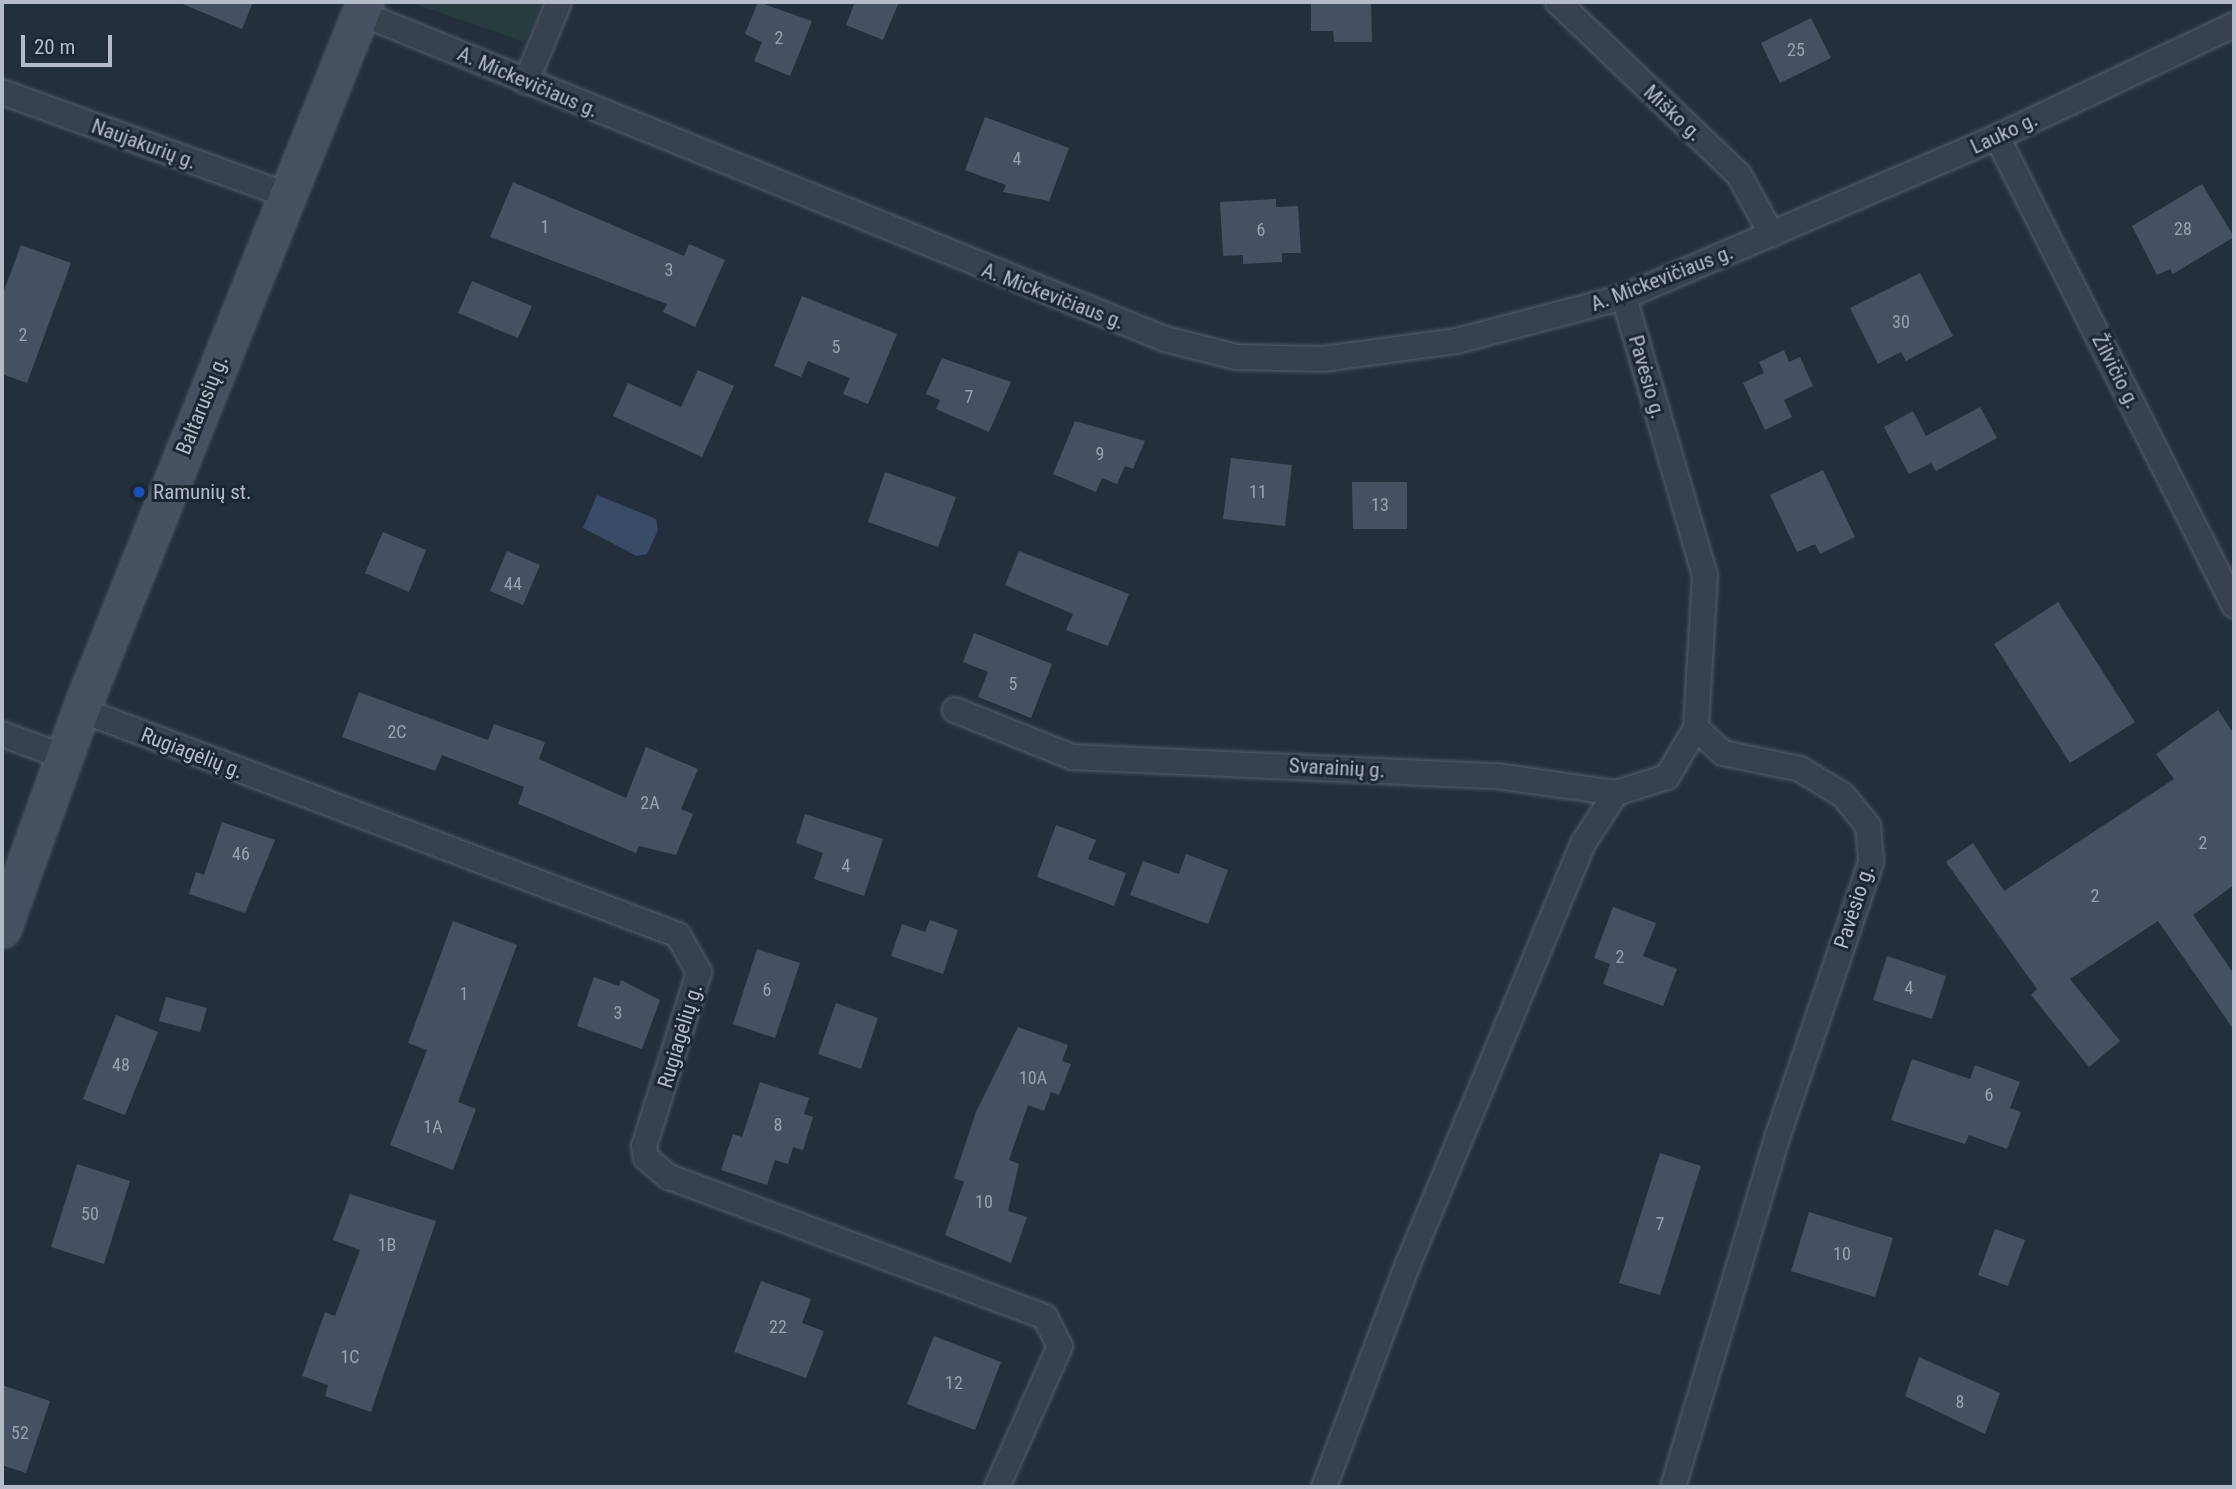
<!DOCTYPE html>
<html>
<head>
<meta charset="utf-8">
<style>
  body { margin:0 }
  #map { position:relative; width:2236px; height:1489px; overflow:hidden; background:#242f3e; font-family:"Roboto Condensed",sans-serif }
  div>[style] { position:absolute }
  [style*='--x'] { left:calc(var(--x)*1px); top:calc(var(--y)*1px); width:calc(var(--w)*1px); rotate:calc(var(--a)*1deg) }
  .green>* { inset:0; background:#263c3f }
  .water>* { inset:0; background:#394c67 }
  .building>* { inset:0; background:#455162 }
  .roads { filter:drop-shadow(0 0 2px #565f6c) drop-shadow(0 0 2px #565f6c) }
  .street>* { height:24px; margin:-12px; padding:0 12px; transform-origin:12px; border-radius:12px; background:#38414e }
  .secondary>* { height:35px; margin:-17.5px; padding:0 17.5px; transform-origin:17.5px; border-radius:17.5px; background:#465061 }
  .dots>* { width:19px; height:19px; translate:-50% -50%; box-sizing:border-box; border:4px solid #1d2633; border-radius:50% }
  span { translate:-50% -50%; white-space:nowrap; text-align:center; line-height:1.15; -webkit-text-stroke:6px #1d2633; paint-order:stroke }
  .number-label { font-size:18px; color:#98a1af }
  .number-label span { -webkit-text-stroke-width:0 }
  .street-label { font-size:21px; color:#b4bcc9 }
  .poi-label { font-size:21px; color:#b4bcc9 }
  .left { translate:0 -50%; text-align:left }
  .frame { position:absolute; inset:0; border:4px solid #b4bcc9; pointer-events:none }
  .scale { position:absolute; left:21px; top:35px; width:91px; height:32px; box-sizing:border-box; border:4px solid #b4bcc9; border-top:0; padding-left:9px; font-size:21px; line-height:24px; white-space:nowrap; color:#b4bcc9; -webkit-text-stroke:5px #1d2633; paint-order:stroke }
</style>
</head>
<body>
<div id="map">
  <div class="green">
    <i style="clip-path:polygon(409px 2px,543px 2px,525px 42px)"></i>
  </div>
  <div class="water">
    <i style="clip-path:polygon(597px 495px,656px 519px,658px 530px,647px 554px,637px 556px,583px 528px)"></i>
  </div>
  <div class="building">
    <i style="clip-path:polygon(178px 2px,253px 2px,242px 29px)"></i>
    <i style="clip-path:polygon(758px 2px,812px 21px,790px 76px,754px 61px,762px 42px,745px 34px)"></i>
    <i style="clip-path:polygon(855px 2px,899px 2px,883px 40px,846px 25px)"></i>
    <i style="clip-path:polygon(1311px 2px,1371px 2px,1372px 42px,1334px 42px,1333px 31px,1311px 31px)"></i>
    <i style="clip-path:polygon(1811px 18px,1831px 58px,1780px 83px,1761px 43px)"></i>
    <i style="clip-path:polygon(985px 117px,1069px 148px,1049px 201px,1003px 192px,1006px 185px,965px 170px)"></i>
    <i style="clip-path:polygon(513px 182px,684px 256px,689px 244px,725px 260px,695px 327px,663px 312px,667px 304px,490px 237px)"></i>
    <i style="clip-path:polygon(2202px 184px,2234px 237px,2173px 274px,2170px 269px,2157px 275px,2132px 226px)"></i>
    <i style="clip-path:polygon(1276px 199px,1276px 207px,1298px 206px,1301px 253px,1282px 253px,1282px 262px,1243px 264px,1243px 255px,1223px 256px,1220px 202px)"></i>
    <i style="clip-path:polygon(21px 245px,71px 263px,27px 383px,2px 374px,2px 296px)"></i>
    <i style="clip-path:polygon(1920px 273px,1953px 336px,1906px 361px,1901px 352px,1878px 364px,1850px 308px)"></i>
    <i style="clip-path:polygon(472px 281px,532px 306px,518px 338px,458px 313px)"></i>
    <i style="clip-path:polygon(802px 296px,897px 334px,868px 404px,843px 394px,850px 378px,808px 361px,801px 377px,774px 366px)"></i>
    <i style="clip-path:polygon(1784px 350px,1789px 362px,1800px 357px,1813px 386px,1784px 400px,1792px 417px,1765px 430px,1743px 383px,1764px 373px,1759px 362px)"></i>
    <i style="clip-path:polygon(942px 358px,1011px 382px,989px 432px,936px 409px,940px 400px,926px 394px)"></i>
    <i style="clip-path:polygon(698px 370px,734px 386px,702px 457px,613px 416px,628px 383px,681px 407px)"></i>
    <i style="clip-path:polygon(1980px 407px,1997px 438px,1936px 471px,1931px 463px,1909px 474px,1884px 427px,1913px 411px,1926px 436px)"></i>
    <i style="clip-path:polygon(1075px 421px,1145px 441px,1133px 469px,1125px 466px,1117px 484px,1102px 478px,1096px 492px,1053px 474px)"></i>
    <i style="clip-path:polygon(1231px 458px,1292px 465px,1285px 526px,1223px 519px)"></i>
    <i style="clip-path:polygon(1823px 470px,1855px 537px,1820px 554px,1815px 544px,1797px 552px,1770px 495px)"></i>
    <i style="clip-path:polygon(885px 472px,956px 497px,938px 547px,868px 522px)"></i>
    <i style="clip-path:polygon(1352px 482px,1407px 482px,1407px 529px,1353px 529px)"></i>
    <i style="clip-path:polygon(383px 532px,426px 550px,409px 592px,365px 573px)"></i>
    <i style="clip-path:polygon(507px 551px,540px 565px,523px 605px,490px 591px)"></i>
    <i style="clip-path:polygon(1019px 551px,1129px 594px,1108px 646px,1066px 630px,1073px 614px,1005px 585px)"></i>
    <i style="clip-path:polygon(2058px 602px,2135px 722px,2070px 763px,1994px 644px)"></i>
    <i style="clip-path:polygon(974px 633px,1052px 664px,1031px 718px,978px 697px,988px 672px,963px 662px)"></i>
    <i style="clip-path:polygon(359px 692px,488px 740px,494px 724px,545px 742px,539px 759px,626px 798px,646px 747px,698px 769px,681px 809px,693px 814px,676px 855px,639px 846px,636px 853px,518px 804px,524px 787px,442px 755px,435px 771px,342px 737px)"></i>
    <i style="clip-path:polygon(2218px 710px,2234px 734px,2234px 885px,2193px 915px,2234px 974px,2234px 1030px,2158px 921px,2070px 979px,2120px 1041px,2089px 1067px,2031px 995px,2037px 989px,1946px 862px,1973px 843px,2004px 891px,2174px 779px,2156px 754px)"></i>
    <i style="clip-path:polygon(805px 814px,883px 839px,864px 896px,814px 879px,823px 853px,796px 843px)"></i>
    <i style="clip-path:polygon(222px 822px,275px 840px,245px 913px,189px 894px,196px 872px,204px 875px)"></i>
    <i style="clip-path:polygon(1056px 825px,1096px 840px,1088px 859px,1126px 873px,1114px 906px,1037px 877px)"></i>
    <i style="clip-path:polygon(1186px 854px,1228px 870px,1208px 924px,1130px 895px,1143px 861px,1179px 874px)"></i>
    <i style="clip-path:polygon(1613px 907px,1656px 923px,1643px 956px,1677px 969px,1663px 1006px,1603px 984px,1610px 964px,1594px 958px)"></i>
    <i style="clip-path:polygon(930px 920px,958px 930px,943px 974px,891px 956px,902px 924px,925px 932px)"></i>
    <i style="clip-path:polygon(453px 921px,517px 945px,458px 1102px,476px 1109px,453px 1170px,390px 1145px,427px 1050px,408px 1043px)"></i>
    <i style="clip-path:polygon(757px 949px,800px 963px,775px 1038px,733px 1024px)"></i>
    <i style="clip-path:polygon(1887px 956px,1946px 976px,1932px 1019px,1873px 1000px)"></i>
    <i style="clip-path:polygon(594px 977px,619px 986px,621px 980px,660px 1000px,642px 1049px,577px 1026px)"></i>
    <i style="clip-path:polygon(166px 997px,207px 1008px,200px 1032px,159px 1021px)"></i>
    <i style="clip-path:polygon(836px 1003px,878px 1018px,861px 1069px,818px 1054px)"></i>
    <i style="clip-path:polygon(116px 1015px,158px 1032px,125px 1115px,83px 1099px)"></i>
    <i style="clip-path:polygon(1018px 1027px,1068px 1045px,1062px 1061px,1071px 1064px,1059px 1095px,1051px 1092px,1044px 1111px,1028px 1105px,1009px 1160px,1019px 1164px,1008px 1211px,1027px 1217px,1011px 1263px,945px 1235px,964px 1182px,954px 1178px,976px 1112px)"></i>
    <i style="clip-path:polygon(1912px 1059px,1970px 1079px,1975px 1065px,2020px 1082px,2010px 1108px,2021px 1112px,2007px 1149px,1969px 1135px,1965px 1144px,1891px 1120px)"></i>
    <i style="clip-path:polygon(760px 1082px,809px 1098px,804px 1114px,813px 1117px,803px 1150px,793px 1147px,788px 1164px,775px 1160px,767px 1185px,721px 1170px,733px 1134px,742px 1137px)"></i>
    <i style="clip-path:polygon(1660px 1153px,1701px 1166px,1660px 1295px,1619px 1283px)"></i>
    <i style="clip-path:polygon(77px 1164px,130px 1181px,104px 1264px,51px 1247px)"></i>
    <i style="clip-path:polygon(350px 1194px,436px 1221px,371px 1412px,325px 1396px,328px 1385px,302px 1376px,325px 1312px,335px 1316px,360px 1250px,333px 1240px)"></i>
    <i style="clip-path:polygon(1809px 1212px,1893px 1238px,1875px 1297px,1791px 1271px)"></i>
    <i style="clip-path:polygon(1995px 1229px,2025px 1240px,2008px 1286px,1978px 1275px)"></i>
    <i style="clip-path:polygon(761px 1281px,811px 1299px,802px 1323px,824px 1331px,806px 1378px,734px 1352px)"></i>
    <i style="clip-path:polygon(934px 1336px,1001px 1362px,975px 1430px,907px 1404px)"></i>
    <i style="clip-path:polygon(1919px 1357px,2000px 1393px,1985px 1434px,1905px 1396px)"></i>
    <i style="clip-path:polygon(2px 1385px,50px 1401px,26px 1473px,2px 1465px)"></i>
  </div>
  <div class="roads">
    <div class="street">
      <i style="--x:1558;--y:2;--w:250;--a:43.7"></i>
      <i style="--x:1739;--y:175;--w:68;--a:61.2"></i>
      <i style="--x:360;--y:13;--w:869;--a:22.05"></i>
      <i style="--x:1165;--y:339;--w:73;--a:14.2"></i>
      <i style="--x:1236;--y:357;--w:87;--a:1.3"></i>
      <i style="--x:1323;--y:359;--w:134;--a:-7.7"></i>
      <i style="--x:1456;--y:341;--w:174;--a:-14.7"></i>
      <i style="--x:1624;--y:297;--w:406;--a:-23.2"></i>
      <i style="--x:1997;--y:137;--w:262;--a:-25.3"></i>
      <i style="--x:526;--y:82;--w:87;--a:-67.6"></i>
      <i style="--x:2;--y:92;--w:302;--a:19.9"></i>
      <i style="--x:1997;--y:137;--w:525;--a:63.14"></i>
      <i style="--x:1624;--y:297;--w:290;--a:73.8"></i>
      <i style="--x:1705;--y:575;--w:153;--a:93.4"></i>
      <i style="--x:1696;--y:728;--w:37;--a:43"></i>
      <i style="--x:1723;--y:753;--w:79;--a:11.7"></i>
      <i style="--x:1800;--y:769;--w:50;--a:31.2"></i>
      <i style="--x:1843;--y:795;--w:40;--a:51"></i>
      <i style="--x:1868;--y:826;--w:36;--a:85"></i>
      <i style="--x:1871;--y:862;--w:288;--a:108.8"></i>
      <i style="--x:1778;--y:1135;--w:367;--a:106.6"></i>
      <i style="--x:81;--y:710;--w:638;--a:20.65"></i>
      <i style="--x:678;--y:935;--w:43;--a:60.4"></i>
      <i style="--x:699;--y:972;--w:182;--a:107.5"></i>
      <i style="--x:644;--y:1146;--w:12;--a:81"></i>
      <i style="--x:646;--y:1158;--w:30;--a:40"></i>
      <i style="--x:669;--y:1177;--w:401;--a:20.4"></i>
      <i style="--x:1045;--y:1317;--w:33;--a:63"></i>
      <i style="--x:1060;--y:1346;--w:154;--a:114.1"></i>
      <i style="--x:955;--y:710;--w:126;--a:21.9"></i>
      <i style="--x:1072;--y:757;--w:425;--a:2.6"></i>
      <i style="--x:1497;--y:776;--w:120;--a:8.1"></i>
      <i style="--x:1616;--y:793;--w:53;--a:-17.4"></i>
      <i style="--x:1667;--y:777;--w:57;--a:-59.4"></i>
      <i style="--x:2;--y:734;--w:66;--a:20.4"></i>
      <i style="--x:1324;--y:1487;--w:238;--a:-69.4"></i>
      <i style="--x:1408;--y:1264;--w:457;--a:-67.4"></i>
      <i style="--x:1584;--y:842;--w:59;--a:-56.9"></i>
    </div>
    <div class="secondary">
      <i style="--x:2;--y:929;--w:245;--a:-70.2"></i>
      <i style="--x:85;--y:699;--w:751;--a:-68.11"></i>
    </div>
  </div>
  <div class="dots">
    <i style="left:139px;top:492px;background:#1a4fb4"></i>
  </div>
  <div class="number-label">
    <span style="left:779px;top:38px">2</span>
    <span style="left:1796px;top:50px">25</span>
    <span style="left:1017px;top:159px">4</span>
    <span style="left:545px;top:227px">1</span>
    <span style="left:2183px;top:229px">28</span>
    <span style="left:1261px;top:230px">6</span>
    <span style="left:669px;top:270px">3</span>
    <span style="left:1901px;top:322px">30</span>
    <span style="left:23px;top:335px">2</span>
    <span style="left:836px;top:347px">5</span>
    <span style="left:969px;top:397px">7</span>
    <span style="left:1100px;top:454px">9</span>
    <span style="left:1258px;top:492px">11</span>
    <span style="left:1380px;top:505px">13</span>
    <span style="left:513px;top:584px">44</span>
    <span style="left:1013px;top:684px">5</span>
    <span style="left:397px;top:732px">2C</span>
    <span style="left:650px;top:803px">2A</span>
    <span style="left:2203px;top:843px">2</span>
    <span style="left:241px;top:854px">46</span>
    <span style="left:846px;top:866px">4</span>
    <span style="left:2095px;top:896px">2</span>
    <span style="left:1620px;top:957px">2</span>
    <span style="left:1909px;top:988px">4</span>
    <span style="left:767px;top:990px">6</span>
    <span style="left:464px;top:994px">1</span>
    <span style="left:618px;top:1013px">3</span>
    <span style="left:121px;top:1065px">48</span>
    <span style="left:1033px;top:1078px">10A</span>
    <span style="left:1989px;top:1095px">6</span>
    <span style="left:778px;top:1125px">8</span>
    <span style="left:433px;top:1127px">1A</span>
    <span style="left:984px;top:1202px">10</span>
    <span style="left:90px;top:1214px">50</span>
    <span style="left:1660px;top:1224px">7</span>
    <span style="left:387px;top:1245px">1B</span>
    <span style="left:1842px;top:1254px">10</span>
    <span style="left:778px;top:1327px">22</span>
    <span style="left:350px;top:1357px">1C</span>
    <span style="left:954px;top:1383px">12</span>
    <span style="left:1960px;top:1402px">8</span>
    <span style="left:20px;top:1433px">52</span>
  </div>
  <div class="street-label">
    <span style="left:528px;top:82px;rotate:23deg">A. Mickevičiaus g.</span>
    <span style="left:1673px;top:113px;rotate:43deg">Miško g.</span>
    <span style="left:2004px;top:133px;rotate:-25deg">Lauko g.</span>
    <span style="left:144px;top:144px;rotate:20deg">Naujakurių g.</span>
    <span style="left:1662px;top:278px;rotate:-21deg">A. Mickevičiaus g.</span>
    <span style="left:1053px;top:296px;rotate:21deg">A. Mickevičiaus g.</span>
    <span style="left:2116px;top:371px;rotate:63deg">Žilvičio g.</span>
    <span style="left:1647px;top:377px;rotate:74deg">Pavėsio g.</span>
    <span style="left:202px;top:405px;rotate:-68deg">Baltarusių g.</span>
    <span style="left:192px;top:753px;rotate:21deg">Rugiagėlių g.</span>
    <span style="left:1337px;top:768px;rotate:3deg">Svarainių g.</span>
    <span style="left:1854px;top:907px;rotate:-72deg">Pavėsio g.</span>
    <span style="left:680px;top:1036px;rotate:-73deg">Rugiagėlių g.</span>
  </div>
  <div class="poi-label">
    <span class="left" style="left:153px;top:492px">Ramunių st.</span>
  </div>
  <div class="frame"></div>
  <div class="scale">20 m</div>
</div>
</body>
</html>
